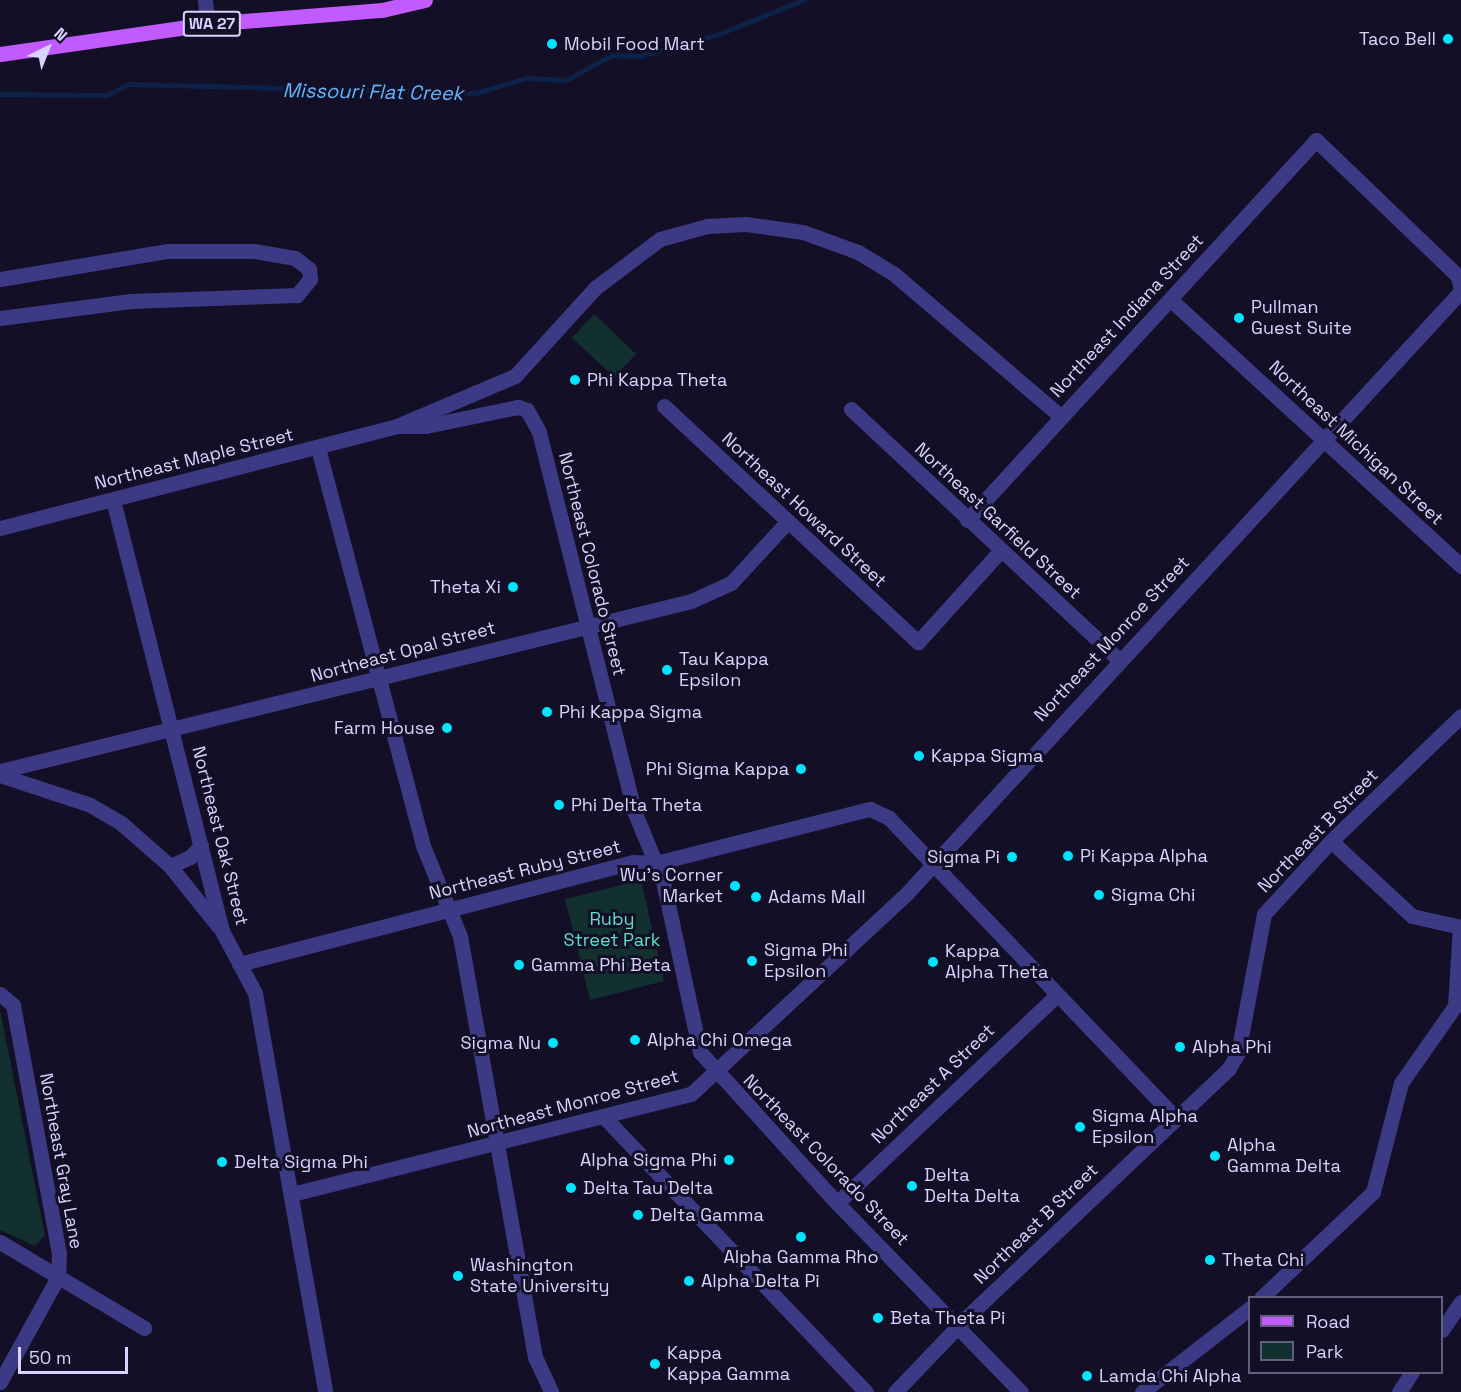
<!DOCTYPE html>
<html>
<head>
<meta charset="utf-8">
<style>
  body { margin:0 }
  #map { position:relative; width:1461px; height:1392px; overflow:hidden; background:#130f26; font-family:"Space Grotesk",sans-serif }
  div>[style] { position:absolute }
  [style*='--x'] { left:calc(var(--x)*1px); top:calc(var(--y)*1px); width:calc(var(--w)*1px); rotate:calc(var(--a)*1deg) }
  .green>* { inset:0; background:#12302f }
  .stream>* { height:4.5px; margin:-2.25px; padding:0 2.25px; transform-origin:2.25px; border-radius:2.25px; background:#0c2248 }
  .minor>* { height:15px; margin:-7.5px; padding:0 7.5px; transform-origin:7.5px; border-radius:7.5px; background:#3d3a85 }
  .major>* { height:15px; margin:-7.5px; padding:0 7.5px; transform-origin:7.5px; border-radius:7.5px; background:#c25bff }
  .dots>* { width:16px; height:16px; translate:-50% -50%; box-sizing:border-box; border:3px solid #130f26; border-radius:50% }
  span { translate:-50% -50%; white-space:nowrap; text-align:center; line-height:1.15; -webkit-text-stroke:6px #130f26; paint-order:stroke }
  .shield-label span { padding:2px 4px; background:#130f26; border:2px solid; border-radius:4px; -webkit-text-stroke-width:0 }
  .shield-label { font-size:16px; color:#d9d4ff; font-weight:700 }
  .poi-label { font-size:18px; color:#d9d4ff }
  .right { translate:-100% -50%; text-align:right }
  .left { translate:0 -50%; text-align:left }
  .street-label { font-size:18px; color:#d9d4ff }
  .park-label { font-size:18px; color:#5fe0c0 }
  .water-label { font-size:20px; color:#62b6ff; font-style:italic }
  .legend { position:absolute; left:1248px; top:1296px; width:195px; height:78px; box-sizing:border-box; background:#130f26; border:2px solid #625e7d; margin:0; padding:8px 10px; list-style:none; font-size:18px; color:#d9d4ff }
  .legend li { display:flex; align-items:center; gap:12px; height:30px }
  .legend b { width:30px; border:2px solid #625e7d }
  .north { position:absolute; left:18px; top:18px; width:60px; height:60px; -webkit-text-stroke:4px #130f26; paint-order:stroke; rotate:43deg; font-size:16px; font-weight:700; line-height:24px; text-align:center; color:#d9d4ff }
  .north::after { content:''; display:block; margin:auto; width:21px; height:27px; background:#d9d4ff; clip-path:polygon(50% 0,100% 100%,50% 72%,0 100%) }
  .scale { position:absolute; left:18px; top:1347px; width:110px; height:27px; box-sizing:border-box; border:3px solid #d9d4ff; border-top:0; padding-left:8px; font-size:18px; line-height:21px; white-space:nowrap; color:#d9d4ff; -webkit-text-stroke:4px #130f26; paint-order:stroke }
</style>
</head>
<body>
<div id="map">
  <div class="green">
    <i style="clip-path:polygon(594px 314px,636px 354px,614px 377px,572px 338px)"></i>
    <i style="clip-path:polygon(641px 880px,664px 981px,590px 1000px,565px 899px)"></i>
    <i style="clip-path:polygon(0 1010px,45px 1235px,35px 1246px,0 1230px)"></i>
  </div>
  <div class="stream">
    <i style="--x:0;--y:94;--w:107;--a:0.5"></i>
    <i style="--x:107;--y:95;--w:25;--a:-27"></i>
    <i style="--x:129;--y:84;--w:347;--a:1.5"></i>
    <i style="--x:476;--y:93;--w:52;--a:-16.7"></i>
    <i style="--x:526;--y:78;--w:40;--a:2.9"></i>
    <i style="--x:566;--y:80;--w:52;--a:-28.5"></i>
    <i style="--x:612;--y:55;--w:28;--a:2"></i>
    <i style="--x:640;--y:56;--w:82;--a:-15.6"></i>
    <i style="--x:719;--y:34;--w:91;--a:-22"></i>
  </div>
  <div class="minor">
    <i style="--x:205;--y:0;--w:24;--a:85"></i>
    <i style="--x:0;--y:279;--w:170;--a:-9.5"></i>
    <i style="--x:168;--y:251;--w:86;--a:0"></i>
    <i style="--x:254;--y:251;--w:42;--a:9.7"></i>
    <i style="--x:295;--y:258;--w:18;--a:38"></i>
    <i style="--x:309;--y:269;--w:10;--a:84"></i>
    <i style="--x:310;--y:279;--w:21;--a:129"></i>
    <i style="--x:297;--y:295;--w:166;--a:177.9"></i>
    <i style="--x:131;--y:301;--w:132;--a:172.6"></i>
    <i style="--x:1171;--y:300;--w:394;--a:42.5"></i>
    <i style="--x:664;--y:406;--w:347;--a:42.9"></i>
    <i style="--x:918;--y:642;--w:124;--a:-47.9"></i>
    <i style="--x:851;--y:409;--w:367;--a:43.1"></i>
    <i style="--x:397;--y:426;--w:128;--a:-23"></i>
    <i style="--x:515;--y:376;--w:119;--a:-47.7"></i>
    <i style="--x:595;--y:288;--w:81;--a:-37"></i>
    <i style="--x:660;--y:239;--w:49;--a:-15.5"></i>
    <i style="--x:707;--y:226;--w:39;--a:-3"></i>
    <i style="--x:746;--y:224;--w:58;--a:8"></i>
    <i style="--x:803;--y:232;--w:59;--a:20"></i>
    <i style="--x:858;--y:252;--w:42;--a:31.4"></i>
    <i style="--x:894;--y:274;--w:218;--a:40.5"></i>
    <i style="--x:318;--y:448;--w:412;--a:75.2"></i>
    <i style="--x:423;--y:846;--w:97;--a:67.7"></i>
    <i style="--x:460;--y:936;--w:428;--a:79.9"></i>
    <i style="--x:535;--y:1357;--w:38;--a:65"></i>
    <i style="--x:113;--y:500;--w:445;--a:75.8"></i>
    <i style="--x:222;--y:931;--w:70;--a:62"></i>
    <i style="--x:255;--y:993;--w:405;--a:80"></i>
    <i style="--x:967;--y:520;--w:516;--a:-47.43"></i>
    <i style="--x:1316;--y:140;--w:197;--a:43.8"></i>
    <i style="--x:1458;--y:276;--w:15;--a:79"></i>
    <i style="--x:0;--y:528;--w:410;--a:-14.4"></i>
    <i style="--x:397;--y:426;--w:29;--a:0"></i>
    <i style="--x:426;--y:426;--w:94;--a:-11.7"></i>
    <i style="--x:518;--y:407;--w:9;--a:18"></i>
    <i style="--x:527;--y:410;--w:25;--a:61"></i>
    <i style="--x:539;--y:432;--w:391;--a:75.9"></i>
    <i style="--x:634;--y:811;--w:76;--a:67.5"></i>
    <i style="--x:663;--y:881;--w:175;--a:77.8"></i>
    <i style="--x:700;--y:1052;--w:204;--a:47.8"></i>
    <i style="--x:837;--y:1203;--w:264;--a:45.8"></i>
    <i style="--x:0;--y:771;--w:712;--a:-13.82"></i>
    <i style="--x:691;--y:601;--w:44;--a:-24.2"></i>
    <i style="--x:731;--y:583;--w:84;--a:-47.4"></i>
    <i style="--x:0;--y:775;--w:95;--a:18.4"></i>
    <i style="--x:90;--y:805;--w:36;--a:30"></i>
    <i style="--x:121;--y:823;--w:65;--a:41.3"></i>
    <i style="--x:170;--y:866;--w:77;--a:51.3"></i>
    <i style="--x:1331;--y:841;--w:110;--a:42.8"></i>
    <i style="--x:1412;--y:916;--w:50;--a:12.7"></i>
    <i style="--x:170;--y:866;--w:22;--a:-24"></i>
    <i style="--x:190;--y:857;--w:16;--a:-47"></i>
    <i style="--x:239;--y:964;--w:408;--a:-14.5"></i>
    <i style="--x:634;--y:862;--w:22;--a:3"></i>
    <i style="--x:656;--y:863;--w:221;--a:-14.2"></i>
    <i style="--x:870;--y:809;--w:21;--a:25"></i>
    <i style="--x:889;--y:818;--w:415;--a:46.3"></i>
    <i style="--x:0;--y:994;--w:17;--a:40"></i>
    <i style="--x:13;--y:1005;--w:251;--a:79.5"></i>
    <i style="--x:59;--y:1252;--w:25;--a:92"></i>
    <i style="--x:58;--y:1277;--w:120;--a:118.9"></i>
    <i style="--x:606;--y:1119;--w:377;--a:46.4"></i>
    <i style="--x:292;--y:1194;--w:411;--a:-14.1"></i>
    <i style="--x:691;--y:1094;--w:296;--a:-42.9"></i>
    <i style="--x:908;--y:892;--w:817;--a:-47.38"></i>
    <i style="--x:837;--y:1203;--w:303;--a:-43.4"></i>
    <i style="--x:0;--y:1242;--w:168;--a:30.8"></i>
    <i style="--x:1261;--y:1298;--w:154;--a:-43.4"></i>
    <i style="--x:1373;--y:1192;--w:113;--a:-75.6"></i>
    <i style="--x:1401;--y:1083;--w:94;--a:-55"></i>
    <i style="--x:1455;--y:1006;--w:79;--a:-86.4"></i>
    <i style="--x:1442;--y:1330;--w:34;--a:-56"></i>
    <i style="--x:895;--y:1392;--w:105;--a:-46.2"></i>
    <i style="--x:968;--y:1316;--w:360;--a:-43.5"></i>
    <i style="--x:1229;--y:1068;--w:17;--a:-59"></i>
    <i style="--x:1238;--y:1053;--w:141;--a:-79.4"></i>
    <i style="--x:1264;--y:914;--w:99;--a:-47.5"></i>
    <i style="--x:1331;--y:841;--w:180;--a:-43.9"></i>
    <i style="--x:1142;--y:1392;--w:137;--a:-37.9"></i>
    <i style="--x:1399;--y:1392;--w:24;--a:-57"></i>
  </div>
  <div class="major">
    <i style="--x:0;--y:54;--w:209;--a:-8.2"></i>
    <i style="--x:207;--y:24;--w:176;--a:-4.6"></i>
    <i style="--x:382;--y:10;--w:44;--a:-13.1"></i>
  </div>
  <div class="dots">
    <i style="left:1448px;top:39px;background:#00e5ff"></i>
    <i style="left:552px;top:44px;background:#00e5ff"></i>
    <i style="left:1239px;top:318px;background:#00e5ff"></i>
    <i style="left:575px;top:380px;background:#00e5ff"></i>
    <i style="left:513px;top:587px;background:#00e5ff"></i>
    <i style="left:667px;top:670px;background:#00e5ff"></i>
    <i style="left:547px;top:712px;background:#00e5ff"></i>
    <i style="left:447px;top:728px;background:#00e5ff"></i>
    <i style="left:919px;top:756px;background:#00e5ff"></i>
    <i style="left:801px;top:769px;background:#00e5ff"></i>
    <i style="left:559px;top:805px;background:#00e5ff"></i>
    <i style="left:1068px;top:856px;background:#00e5ff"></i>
    <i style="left:1012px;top:857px;background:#00e5ff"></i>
    <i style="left:735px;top:886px;background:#00e5ff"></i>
    <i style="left:1099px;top:895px;background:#00e5ff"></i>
    <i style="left:756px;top:897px;background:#00e5ff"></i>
    <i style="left:752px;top:961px;background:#00e5ff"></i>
    <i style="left:933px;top:962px;background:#00e5ff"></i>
    <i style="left:519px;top:965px;background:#00e5ff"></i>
    <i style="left:635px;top:1040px;background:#00e5ff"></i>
    <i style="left:553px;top:1043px;background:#00e5ff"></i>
    <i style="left:1180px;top:1047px;background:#00e5ff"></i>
    <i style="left:1080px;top:1127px;background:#00e5ff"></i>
    <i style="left:1215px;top:1156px;background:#00e5ff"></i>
    <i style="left:729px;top:1160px;background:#00e5ff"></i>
    <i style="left:222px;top:1162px;background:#00e5ff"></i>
    <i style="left:912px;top:1186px;background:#00e5ff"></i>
    <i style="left:571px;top:1188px;background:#00e5ff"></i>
    <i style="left:638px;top:1215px;background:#00e5ff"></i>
    <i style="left:801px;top:1237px;background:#00e5ff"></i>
    <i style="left:1210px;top:1260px;background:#00e5ff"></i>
    <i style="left:458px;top:1276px;background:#00e5ff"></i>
    <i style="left:689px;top:1281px;background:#00e5ff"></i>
    <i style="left:878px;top:1318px;background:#00e5ff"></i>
    <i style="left:655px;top:1364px;background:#00e5ff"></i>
    <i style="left:1087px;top:1376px;background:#00e5ff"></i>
  </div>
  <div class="shield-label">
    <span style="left:212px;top:24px">WA 27</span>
  </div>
  <div class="poi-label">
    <span class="right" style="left:1436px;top:39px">Taco Bell</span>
    <span class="left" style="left:564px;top:44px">Mobil Food Mart</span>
    <span class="left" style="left:1251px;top:318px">Pullman<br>Guest Suite</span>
    <span class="left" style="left:587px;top:380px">Phi Kappa Theta</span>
    <span class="right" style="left:501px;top:587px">Theta Xi</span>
    <span class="left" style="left:679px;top:670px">Tau Kappa<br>Epsilon</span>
    <span class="left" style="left:559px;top:712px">Phi Kappa Sigma</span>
    <span class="right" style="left:435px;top:728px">Farm House</span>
    <span class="left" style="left:931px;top:756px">Kappa Sigma</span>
    <span class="right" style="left:789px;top:769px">Phi Sigma Kappa</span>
    <span class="left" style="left:571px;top:805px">Phi Delta Theta</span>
    <span class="left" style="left:1080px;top:856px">Pi Kappa Alpha</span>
    <span class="right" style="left:1000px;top:857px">Sigma Pi</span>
    <span class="right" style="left:723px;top:886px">Wu's Corner<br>Market</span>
    <span class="left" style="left:1111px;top:895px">Sigma Chi</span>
    <span class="left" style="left:768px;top:897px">Adams Mall</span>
    <span class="left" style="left:764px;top:961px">Sigma Phi<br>Epsilon</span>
    <span class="left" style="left:945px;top:962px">Kappa<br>Alpha Theta</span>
    <span class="left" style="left:531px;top:965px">Gamma Phi Beta</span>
    <span class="left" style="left:647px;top:1040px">Alpha Chi Omega</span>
    <span class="right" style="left:541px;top:1043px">Sigma Nu</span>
    <span class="left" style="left:1192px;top:1047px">Alpha Phi</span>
    <span class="left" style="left:1092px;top:1127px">Sigma Alpha<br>Epsilon</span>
    <span class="left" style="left:1227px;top:1156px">Alpha<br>Gamma Delta</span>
    <span class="right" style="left:717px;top:1160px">Alpha Sigma Phi</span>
    <span class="left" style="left:234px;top:1162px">Delta Sigma Phi</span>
    <span class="left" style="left:924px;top:1186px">Delta<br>Delta Delta</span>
    <span class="left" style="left:583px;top:1188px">Delta Tau Delta</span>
    <span class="left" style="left:650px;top:1215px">Delta Gamma</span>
    <span style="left:801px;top:1257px">Alpha Gamma Rho</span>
    <span class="left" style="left:1222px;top:1260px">Theta Chi</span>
    <span class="left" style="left:470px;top:1276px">Washington<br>State University</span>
    <span class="left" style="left:701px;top:1281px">Alpha Delta Pi</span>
    <span class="left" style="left:890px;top:1318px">Beta Theta Pi</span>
    <span class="left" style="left:667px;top:1364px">Kappa<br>Kappa Gamma</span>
    <span class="left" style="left:1099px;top:1376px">Lamda Chi Alpha</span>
  </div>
  <div class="street-label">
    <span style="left:1127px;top:316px;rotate:-47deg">Northeast Indiana Street</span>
    <span style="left:1356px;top:443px;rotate:43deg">Northeast Michigan Street</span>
    <span style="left:194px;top:459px;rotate:-14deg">Northeast Maple Street</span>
    <span style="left:804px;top:510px;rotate:43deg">Northeast Howard Street</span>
    <span style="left:998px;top:521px;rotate:43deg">Northeast Garfield Street</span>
    <span style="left:592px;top:564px;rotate:76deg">Northeast Colorado Street</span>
    <span style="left:1112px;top:639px;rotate:-47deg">Northeast Monroe Street</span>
    <span style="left:403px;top:652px;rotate:-15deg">Northeast Opal Street</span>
    <span style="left:1318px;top:831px;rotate:-46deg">Northeast B Street</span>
    <span style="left:220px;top:836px;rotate:76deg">Northeast Oak Street</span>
    <span style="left:525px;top:870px;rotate:-14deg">Northeast Ruby Street</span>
    <span style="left:933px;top:1084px;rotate:-44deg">Northeast A Street</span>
    <span style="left:573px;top:1104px;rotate:-15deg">Northeast Monroe Street</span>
    <span style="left:826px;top:1160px;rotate:46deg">Northeast Colorado Street</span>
    <span style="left:61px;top:1161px;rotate:80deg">Northeast Gray Lane</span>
    <span style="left:1036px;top:1224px;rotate:-44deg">Northeast B Street</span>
  </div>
  <div class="park-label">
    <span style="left:612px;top:930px">Ruby<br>Street Park</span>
  </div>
  <div class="water-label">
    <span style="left:373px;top:92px;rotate:1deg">Missouri Flat Creek</span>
  </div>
  <ul class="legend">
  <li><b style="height:8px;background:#c25bff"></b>Road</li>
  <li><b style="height:16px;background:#12302f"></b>Park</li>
  </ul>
  <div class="north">N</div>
  <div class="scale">50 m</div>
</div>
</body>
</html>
